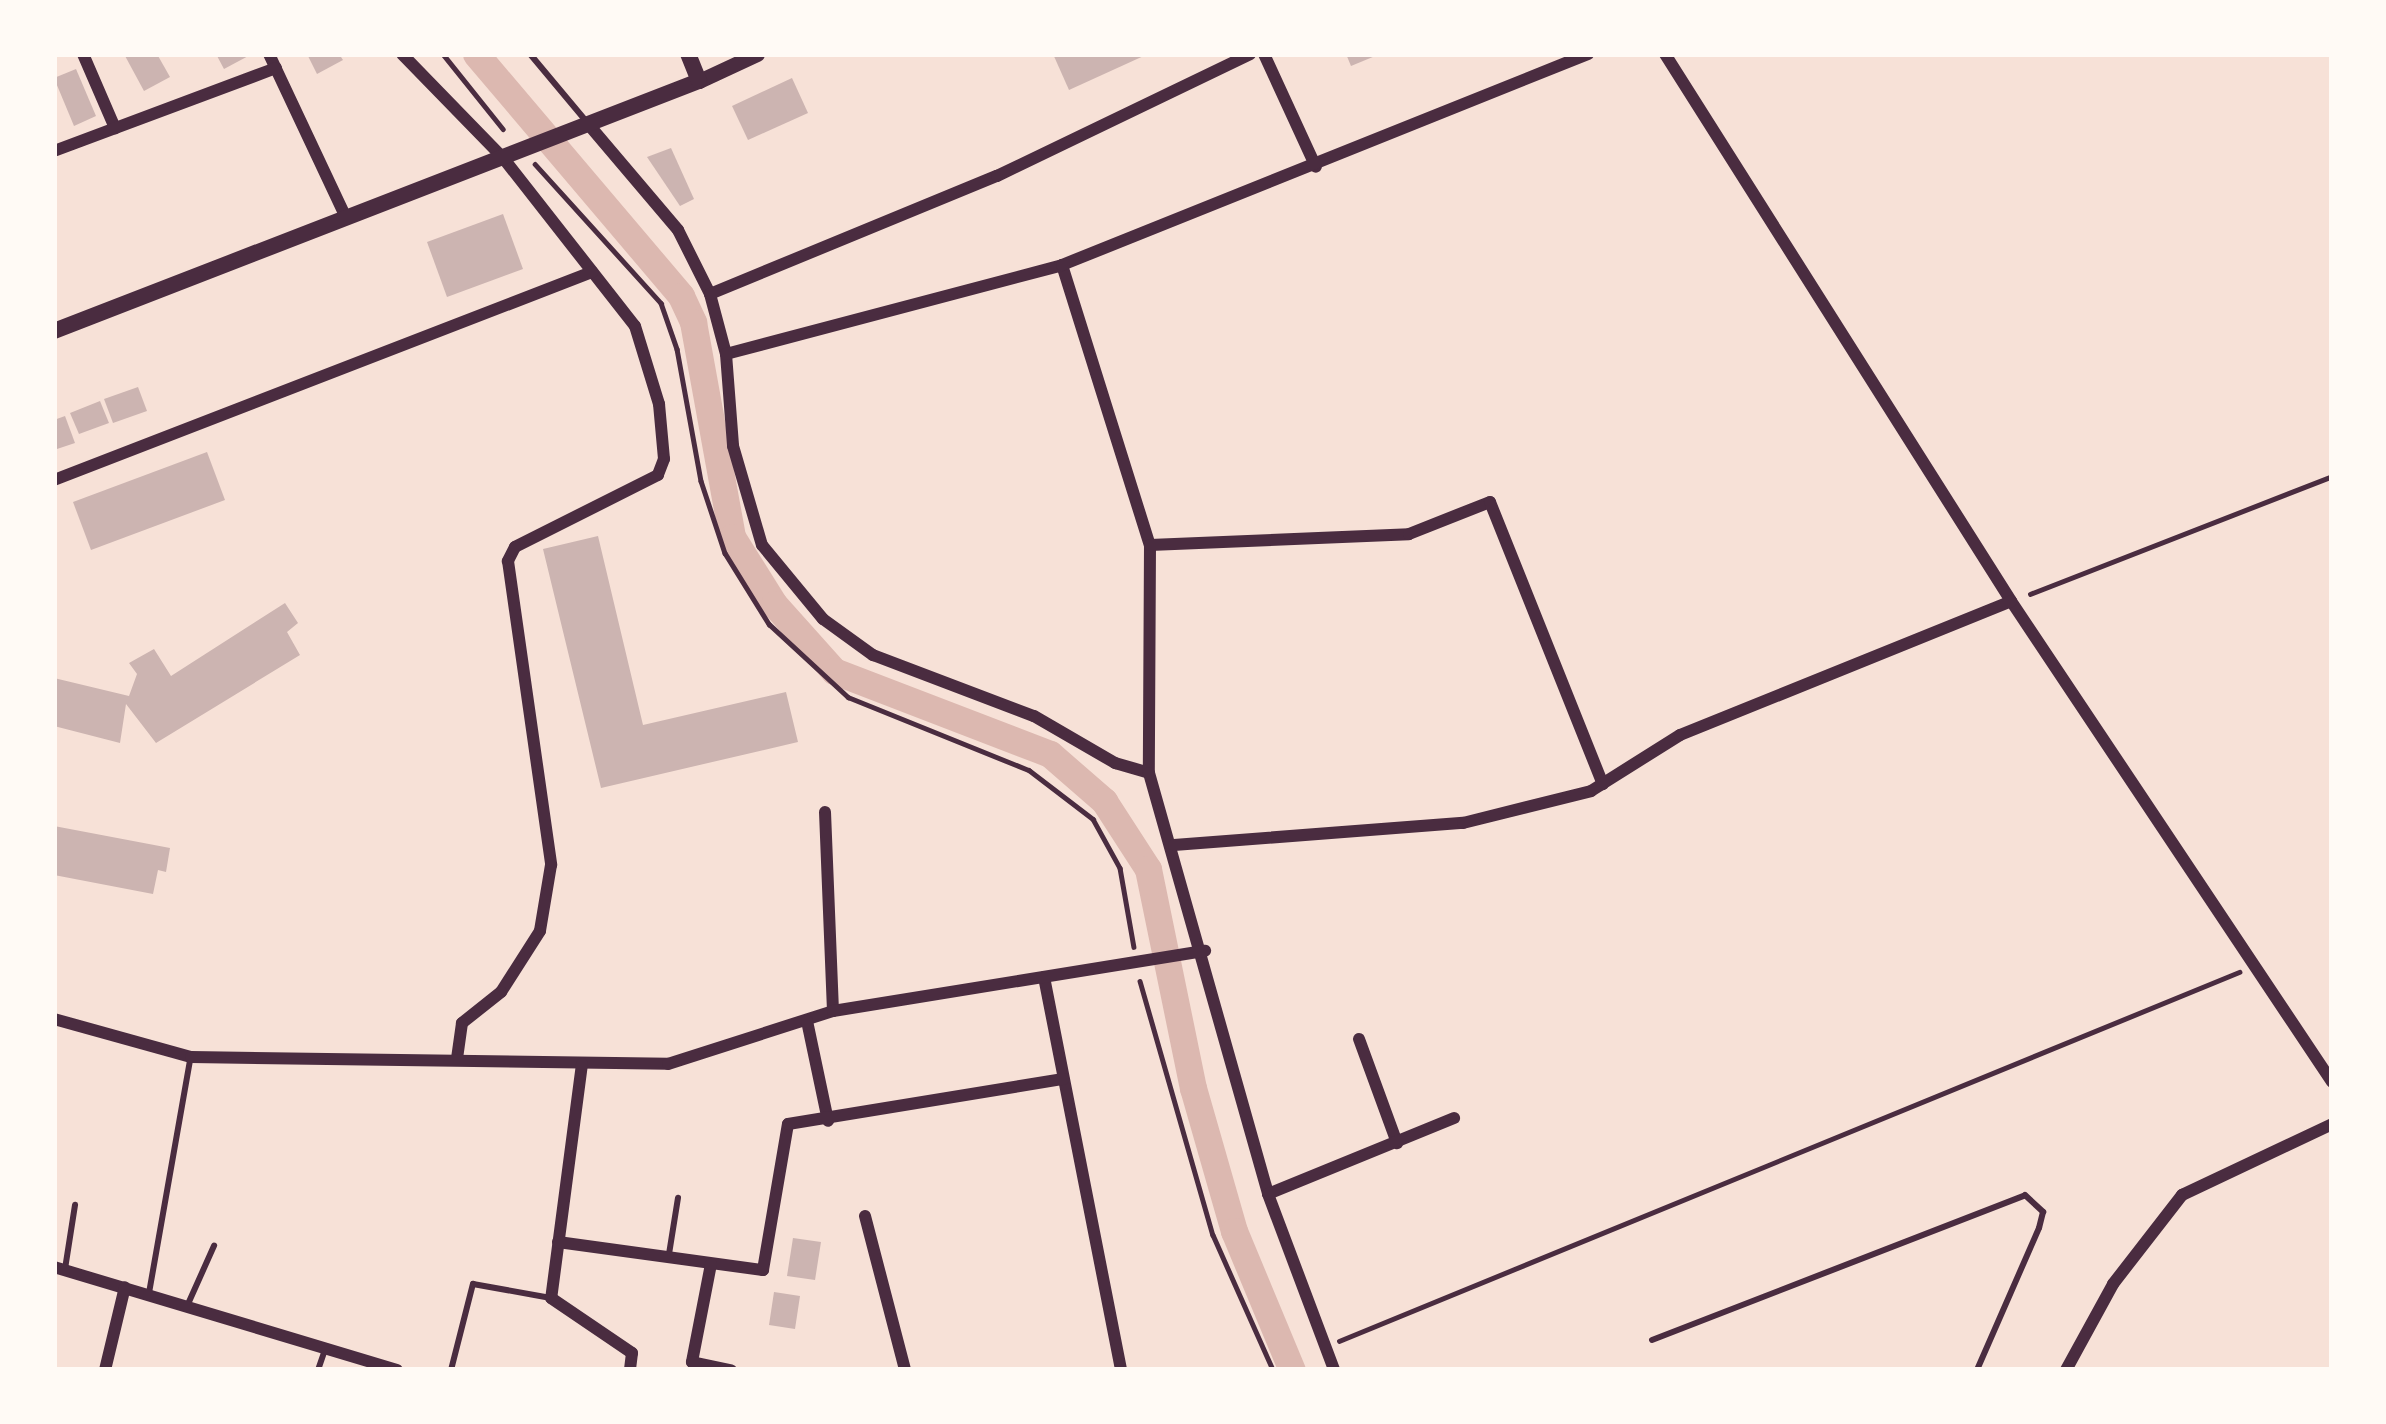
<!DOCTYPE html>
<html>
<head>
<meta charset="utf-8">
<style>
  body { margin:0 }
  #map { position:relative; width:2386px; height:1424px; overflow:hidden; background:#f7e1d7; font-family:Poppins,sans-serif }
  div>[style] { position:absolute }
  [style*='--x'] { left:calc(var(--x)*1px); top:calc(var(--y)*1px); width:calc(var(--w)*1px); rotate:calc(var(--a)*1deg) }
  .canal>* { height:27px; margin:-13.5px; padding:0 13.5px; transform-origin:13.5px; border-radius:13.5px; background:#dcb8b0 }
  .building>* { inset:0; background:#ccb4b1 }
  .path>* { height:4.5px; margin:-2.25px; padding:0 2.25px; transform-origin:2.25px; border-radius:2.25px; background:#4a2c40 }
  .service>* { height:6px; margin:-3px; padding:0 3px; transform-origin:3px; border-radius:3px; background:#4a2c40 }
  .minor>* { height:12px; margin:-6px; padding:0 6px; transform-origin:6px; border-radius:6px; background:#4a2c40 }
  .tertiary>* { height:15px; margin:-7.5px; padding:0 7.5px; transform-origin:7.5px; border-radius:7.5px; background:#4a2c40 }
  .secondary>* { height:16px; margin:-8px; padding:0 8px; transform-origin:8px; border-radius:8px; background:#4a2c40 }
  span { translate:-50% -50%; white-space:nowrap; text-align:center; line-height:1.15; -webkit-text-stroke:12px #fffaf5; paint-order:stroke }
  .frame { position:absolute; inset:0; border:57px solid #fffaf5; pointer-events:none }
</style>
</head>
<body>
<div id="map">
  <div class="canal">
    <i style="--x:476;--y:54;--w:317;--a:49.7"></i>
    <i style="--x:681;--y:296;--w:29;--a:65"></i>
    <i style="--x:693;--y:322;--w:219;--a:79.7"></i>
    <i style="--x:732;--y:537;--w:79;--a:57.9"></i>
    <i style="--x:774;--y:604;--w:90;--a:48.2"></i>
    <i style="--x:834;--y:671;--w:231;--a:21"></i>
    <i style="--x:1050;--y:754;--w:72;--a:41"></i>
    <i style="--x:1104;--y:801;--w:81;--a:57.1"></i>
    <i style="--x:1148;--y:869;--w:224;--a:78.4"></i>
    <i style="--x:1193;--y:1088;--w:149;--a:74"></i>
    <i style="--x:1234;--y:1231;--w:151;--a:67.4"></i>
  </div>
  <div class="building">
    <i style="clip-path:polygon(124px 54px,157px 54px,170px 77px,144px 91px)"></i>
    <i style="clip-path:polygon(216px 54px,252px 54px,224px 69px)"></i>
    <i style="clip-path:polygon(307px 54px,339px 54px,343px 60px,317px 74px)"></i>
    <i style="clip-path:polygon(1053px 54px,1148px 54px,1069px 90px)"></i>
    <i style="clip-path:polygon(1346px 54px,1380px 54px,1351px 66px)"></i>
    <i style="clip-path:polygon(76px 69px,96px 116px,74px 126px,54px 78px)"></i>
    <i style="clip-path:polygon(792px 78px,808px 113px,748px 140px,732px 106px)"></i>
    <i style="clip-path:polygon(671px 148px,694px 199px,680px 206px,647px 157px)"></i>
    <i style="clip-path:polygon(503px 214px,523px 269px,447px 297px,427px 242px)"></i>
    <i style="clip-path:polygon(138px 387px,147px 411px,113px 423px,104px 399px)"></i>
    <i style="clip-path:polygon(100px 401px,109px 423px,79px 434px,70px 413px)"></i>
    <i style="clip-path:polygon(65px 416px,75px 443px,54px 450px,54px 420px)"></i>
    <i style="clip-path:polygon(207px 452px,225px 500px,91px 550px,73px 502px)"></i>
    <i style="clip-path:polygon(598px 536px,643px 725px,786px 692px,798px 742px,601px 788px,543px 549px)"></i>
    <i style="clip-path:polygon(285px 603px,298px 623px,287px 632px,300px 655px,156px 743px,126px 704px,120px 743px,54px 726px,54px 678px,129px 696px,137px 674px,129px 663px,154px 649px,171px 676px)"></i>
    <i style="clip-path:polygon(54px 826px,170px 848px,166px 872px,158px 870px,153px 894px,54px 875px)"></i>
    <i style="clip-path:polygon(793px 1238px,821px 1242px,815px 1280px,787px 1276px)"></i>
    <i style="clip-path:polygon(774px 1292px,800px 1296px,795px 1329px,769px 1325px)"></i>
  </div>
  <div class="path">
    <i style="--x:443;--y:54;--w:96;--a:51.3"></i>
    <i style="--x:535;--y:164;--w:188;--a:47.8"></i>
    <i style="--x:661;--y:303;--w:49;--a:70.8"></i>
    <i style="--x:677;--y:349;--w:134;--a:79.7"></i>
    <i style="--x:701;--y:481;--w:76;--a:71.6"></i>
    <i style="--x:725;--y:553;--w:84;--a:58.2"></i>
    <i style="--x:769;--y:624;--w:108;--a:42.7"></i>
    <i style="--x:848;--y:697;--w:195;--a:22"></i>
    <i style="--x:1029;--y:770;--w:81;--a:37.4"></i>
    <i style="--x:1093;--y:819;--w:56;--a:61.1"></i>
    <i style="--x:1120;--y:868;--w:80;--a:80"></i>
    <i style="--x:2030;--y:594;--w:324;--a:-21.3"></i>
    <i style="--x:1140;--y:981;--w:264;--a:74"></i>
    <i style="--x:1213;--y:1235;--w:148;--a:66"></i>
    <i style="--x:1339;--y:1341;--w:973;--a:-22.29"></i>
  </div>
  <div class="service">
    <i style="--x:530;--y:54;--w:87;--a:50.1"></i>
    <i style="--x:669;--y:1254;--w:57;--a:-80.9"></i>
    <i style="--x:65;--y:1269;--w:65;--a:-81.1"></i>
    <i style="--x:149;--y:1293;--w:237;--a:-80"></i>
    <i style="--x:188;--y:1304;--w:64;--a:-65.9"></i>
    <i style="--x:1652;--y:1340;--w:400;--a:-21.2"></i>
    <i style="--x:2025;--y:1195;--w:25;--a:43"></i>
    <i style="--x:2043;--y:1212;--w:16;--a:104"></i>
    <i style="--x:2039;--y:1228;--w:155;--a:113.6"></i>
    <i style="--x:318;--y:1370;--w:21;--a:-71"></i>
    <i style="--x:451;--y:1370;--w:89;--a:-75.7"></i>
    <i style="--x:473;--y:1284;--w:79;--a:10.2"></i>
  </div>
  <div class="minor">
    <i style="--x:83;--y:54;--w:81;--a:66.6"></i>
    <i style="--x:269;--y:54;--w:181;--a:64.8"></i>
    <i style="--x:402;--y:54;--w:146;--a:45.8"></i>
    <i style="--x:504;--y:159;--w:212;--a:51.9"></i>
    <i style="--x:635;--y:326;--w:82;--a:72.9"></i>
    <i style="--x:659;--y:404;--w:55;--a:84.8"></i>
    <i style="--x:664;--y:459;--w:17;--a:111"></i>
    <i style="--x:658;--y:475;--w:160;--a:153.3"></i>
    <i style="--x:515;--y:547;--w:16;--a:117"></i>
    <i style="--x:508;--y:561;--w:307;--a:81.9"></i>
    <i style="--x:551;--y:865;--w:67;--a:99.5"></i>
    <i style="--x:540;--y:931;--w:72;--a:122.6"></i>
    <i style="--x:501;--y:992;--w:50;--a:141.5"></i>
    <i style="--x:462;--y:1023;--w:36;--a:98"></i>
    <i style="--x:1264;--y:54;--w:124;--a:65.3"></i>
    <i style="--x:1665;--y:54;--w:647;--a:57.68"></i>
    <i style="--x:2011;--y:601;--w:578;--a:56.28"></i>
    <i style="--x:589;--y:125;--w:138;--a:49.7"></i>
    <i style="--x:678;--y:230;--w:72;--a:63.4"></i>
    <i style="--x:710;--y:294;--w:62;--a:75.1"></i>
    <i style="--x:726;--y:354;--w:92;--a:85.6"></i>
    <i style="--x:733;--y:446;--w:103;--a:73.7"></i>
    <i style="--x:762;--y:545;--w:96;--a:50.5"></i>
    <i style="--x:823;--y:619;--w:62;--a:35.8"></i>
    <i style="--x:873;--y:655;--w:172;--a:20.8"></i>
    <i style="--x:1034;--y:716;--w:94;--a:30.1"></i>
    <i style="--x:1115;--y:763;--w:35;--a:16"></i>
    <i style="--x:54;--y:151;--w:237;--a:-20.5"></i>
    <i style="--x:1062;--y:265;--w:294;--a:72.6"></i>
    <i style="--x:1150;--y:545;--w:228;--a:90.3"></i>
    <i style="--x:1149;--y:773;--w:437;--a:74.2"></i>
    <i style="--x:1268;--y:1194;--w:188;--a:69.4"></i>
    <i style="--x:710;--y:294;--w:310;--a:-22.4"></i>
    <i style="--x:997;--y:176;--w:281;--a:-25.7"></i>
    <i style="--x:726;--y:354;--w:348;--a:-14.8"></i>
    <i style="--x:1062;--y:265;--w:567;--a:-21.86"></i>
    <i style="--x:54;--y:480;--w:577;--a:-21.14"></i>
    <i style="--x:1150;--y:545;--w:259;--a:-2.4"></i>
    <i style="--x:1409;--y:534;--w:87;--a:-21.6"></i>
    <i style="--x:1490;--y:502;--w:304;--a:68.2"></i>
    <i style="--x:825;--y:812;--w:199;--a:87.7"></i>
    <i style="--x:1174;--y:845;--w:290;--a:-4.4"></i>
    <i style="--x:1463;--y:823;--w:132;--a:-14"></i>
    <i style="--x:1591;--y:791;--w:105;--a:-32.2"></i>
    <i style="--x:1680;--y:735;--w:357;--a:-22"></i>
    <i style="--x:1044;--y:977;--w:400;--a:78.9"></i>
    <i style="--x:54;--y:1019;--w:142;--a:15.5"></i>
    <i style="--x:191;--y:1057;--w:477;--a:0.8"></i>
    <i style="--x:668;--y:1064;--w:173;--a:-17.8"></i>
    <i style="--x:833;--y:1011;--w:377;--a:-9.2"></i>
    <i style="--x:807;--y:1021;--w:102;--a:78.1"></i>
    <i style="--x:1359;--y:1039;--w:111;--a:69.9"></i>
    <i style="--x:582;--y:1064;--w:236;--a:97.5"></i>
    <i style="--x:551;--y:1298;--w:98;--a:34.2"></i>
    <i style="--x:632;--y:1353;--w:17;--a:97"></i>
    <i style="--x:1268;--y:1194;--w:201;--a:-22.2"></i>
    <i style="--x:865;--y:1216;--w:159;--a:75.4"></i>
    <i style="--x:558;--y:1242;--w:207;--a:7.8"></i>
    <i style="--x:763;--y:1270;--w:148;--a:-80.3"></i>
    <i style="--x:788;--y:1124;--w:279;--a:-9.3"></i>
    <i style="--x:711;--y:1264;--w:100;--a:101"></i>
    <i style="--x:692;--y:1362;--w:40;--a:12"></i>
    <i style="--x:54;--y:1267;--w:358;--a:16.7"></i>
    <i style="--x:105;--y:1370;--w:85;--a:-76.5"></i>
    <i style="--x:2066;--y:1370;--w:98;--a:-61.3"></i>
    <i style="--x:2113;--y:1284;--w:113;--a:-52.2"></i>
    <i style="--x:2182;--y:1195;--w:166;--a:-25.3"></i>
  </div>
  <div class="tertiary">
    <i style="--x:699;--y:81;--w:64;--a:-25"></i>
  </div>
  <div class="secondary">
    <i style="--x:54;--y:331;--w:692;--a:-21.19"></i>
    <i style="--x:699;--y:81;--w:29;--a:-112"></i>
  </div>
  <div class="frame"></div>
</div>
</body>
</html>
